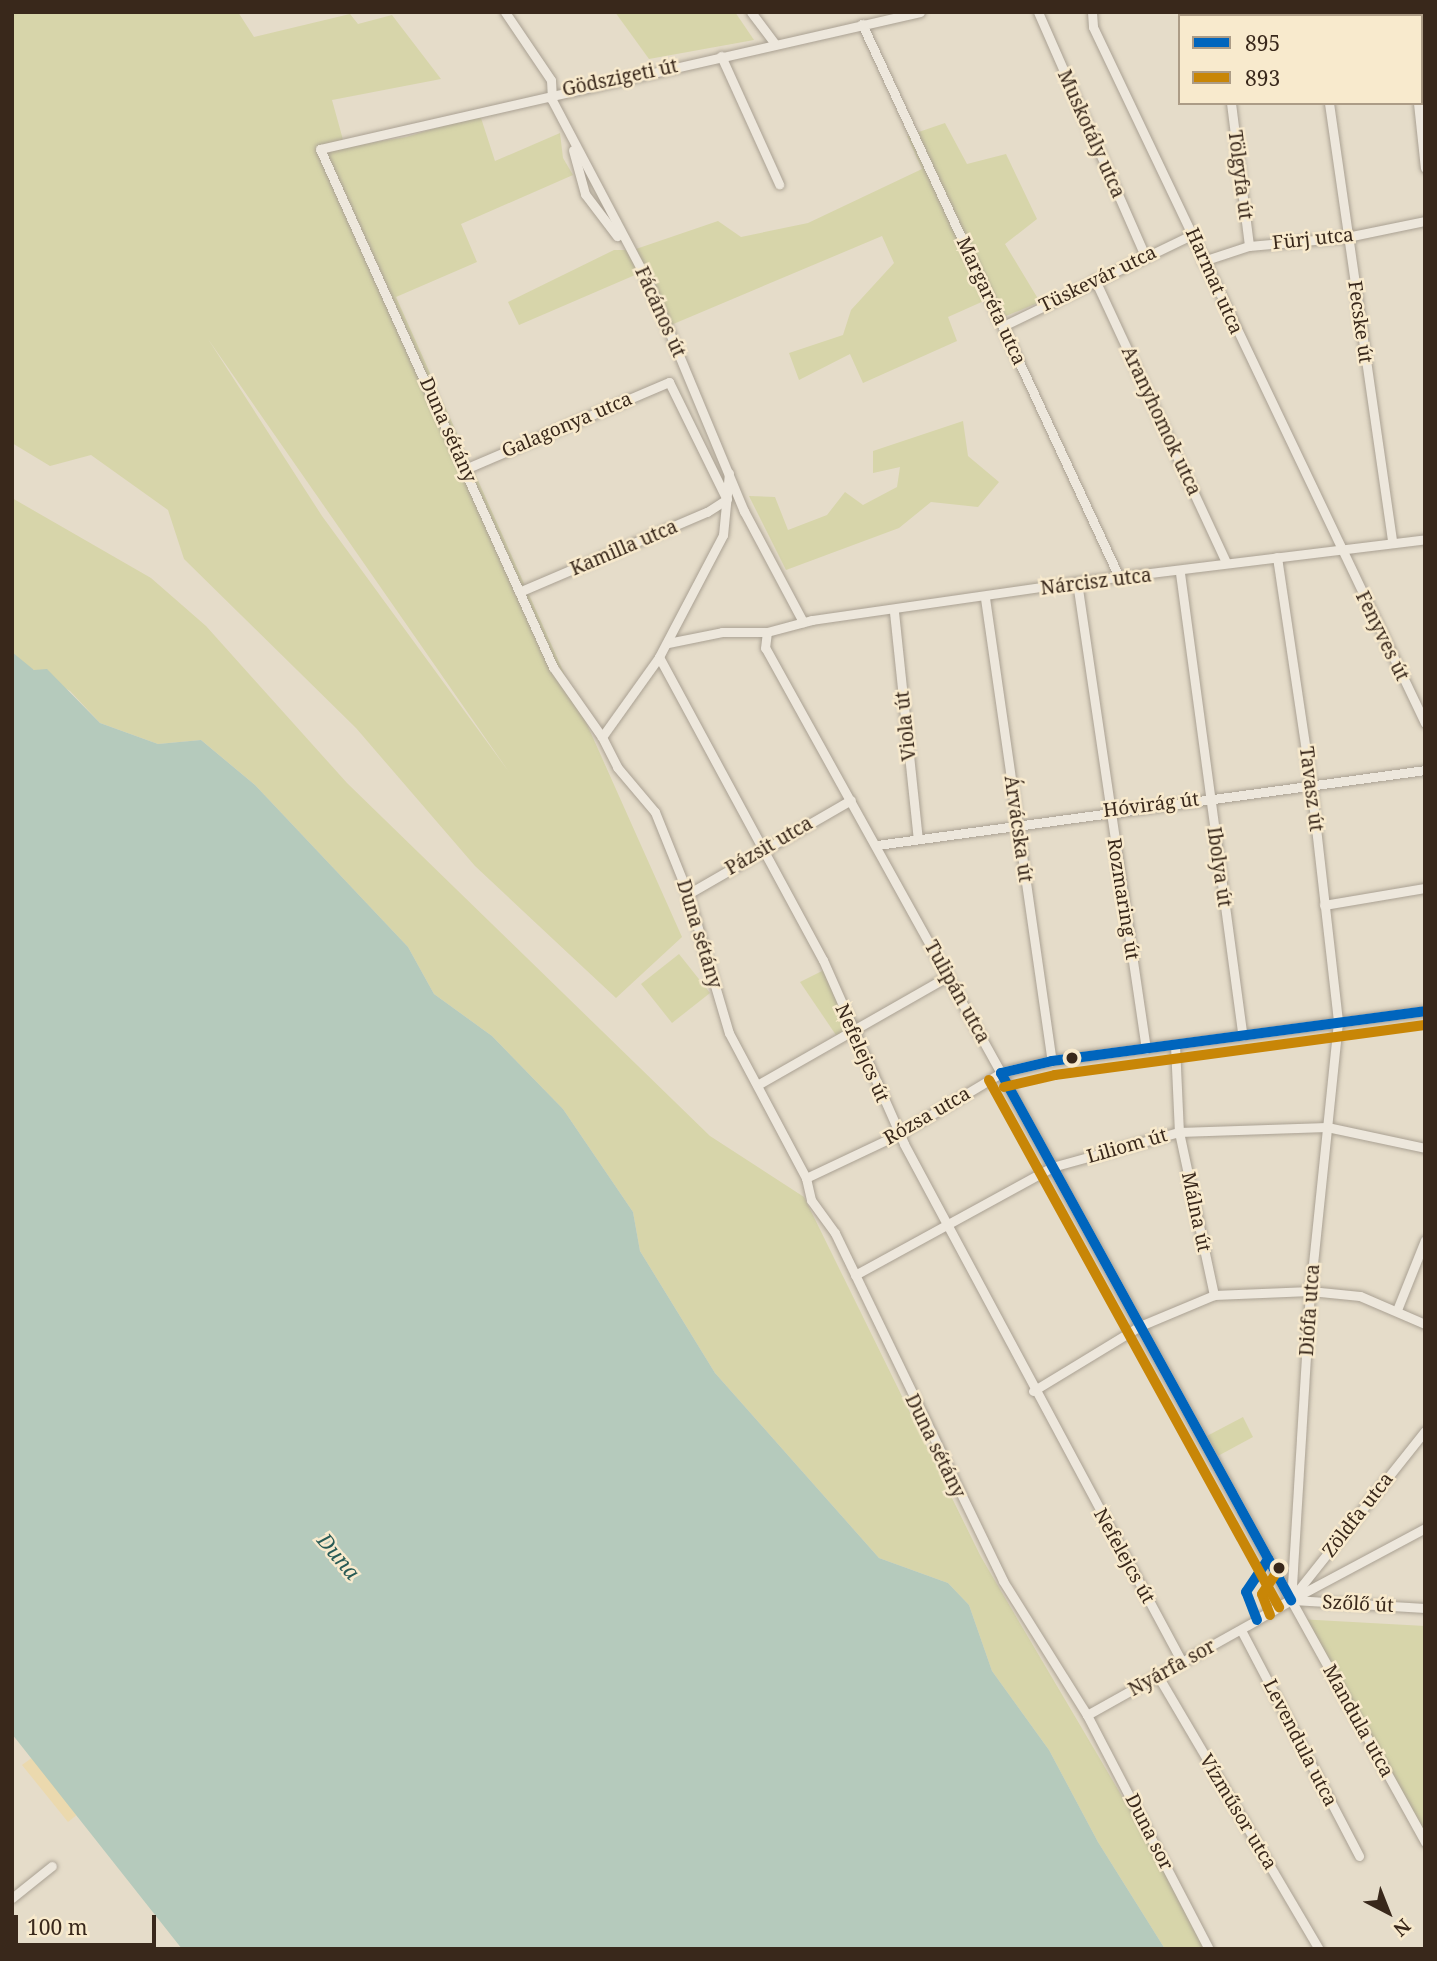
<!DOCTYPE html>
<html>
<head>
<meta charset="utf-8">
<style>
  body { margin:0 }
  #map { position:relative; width:1437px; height:1961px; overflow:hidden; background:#e5dcc9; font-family:"Noto Serif",serif }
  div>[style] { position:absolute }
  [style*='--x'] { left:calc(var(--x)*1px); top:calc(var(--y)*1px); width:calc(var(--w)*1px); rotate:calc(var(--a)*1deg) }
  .green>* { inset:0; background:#d7d5aa }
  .sand>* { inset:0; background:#ebd9ae }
  .water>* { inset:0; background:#b5cabc }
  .roads { filter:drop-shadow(0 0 2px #aaa193) drop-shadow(0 0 2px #aaa193) }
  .minor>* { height:9px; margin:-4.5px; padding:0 4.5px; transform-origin:4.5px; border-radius:4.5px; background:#ede7dc }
  .tertiary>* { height:10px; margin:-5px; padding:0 5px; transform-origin:5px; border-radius:5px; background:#ede7dc }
  .bus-1>* { height:10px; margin:-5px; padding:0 5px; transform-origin:5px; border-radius:5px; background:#0065bd }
  .bus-2>* { height:10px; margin:-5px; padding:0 5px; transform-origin:5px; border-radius:5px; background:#c88607 }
  .dots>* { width:19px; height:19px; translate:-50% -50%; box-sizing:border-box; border:4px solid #f8eacd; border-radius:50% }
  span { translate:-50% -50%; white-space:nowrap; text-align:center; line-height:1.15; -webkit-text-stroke:5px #f8eacd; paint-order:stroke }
  .street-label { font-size:19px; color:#39281b }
  .water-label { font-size:21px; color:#285a55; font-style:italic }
  .frame { position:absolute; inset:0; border:14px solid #39281b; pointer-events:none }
  .legend { position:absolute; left:1178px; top:14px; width:245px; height:91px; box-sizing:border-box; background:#f8eacd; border:2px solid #ac9c86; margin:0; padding:9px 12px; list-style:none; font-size:21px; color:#39281b }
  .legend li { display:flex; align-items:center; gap:14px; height:35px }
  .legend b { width:35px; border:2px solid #ac9c86 }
  .north { position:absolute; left:1353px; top:1877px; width:70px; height:70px; -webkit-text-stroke:5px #f8eacd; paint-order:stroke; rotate:138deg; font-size:19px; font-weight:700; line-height:28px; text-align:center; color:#39281b }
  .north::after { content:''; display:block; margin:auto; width:24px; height:32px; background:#39281b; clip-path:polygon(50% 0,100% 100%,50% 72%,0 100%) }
  .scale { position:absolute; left:14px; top:1915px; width:142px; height:32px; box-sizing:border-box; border:4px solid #39281b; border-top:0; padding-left:9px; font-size:21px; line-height:24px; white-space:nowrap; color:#39281b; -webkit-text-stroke:5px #f8eacd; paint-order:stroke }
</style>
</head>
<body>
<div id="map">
  <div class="green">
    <i style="clip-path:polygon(evenodd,12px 12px,238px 12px,254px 37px,350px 14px,358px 24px,392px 15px,441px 79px,332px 100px,345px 147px,406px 137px,480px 115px,495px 161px,560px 133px,563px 158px,573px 175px,461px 224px,477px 262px,396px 297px,682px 937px,616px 998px,475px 866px,356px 728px,184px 559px,168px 510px,91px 455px,50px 466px,12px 443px,12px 12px,208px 339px,509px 772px,322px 516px,208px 339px)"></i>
    <i style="clip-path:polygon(615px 12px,735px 12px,754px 40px,649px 59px)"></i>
    <i style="clip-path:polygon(945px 123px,967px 164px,1006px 154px,1037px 219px,1005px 244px,1040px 302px,1006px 316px,995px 296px,948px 317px,957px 341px,863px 383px,850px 354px,799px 380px,789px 353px,843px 335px,851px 310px,894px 263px,882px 236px,671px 325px,649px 269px,519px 325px,508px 302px,614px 250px,633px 250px,718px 221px,741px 237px,808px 223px,922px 169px,907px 136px)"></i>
    <i style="clip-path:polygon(963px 421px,968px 456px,999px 482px,978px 507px,931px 502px,899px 528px,786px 570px,749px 496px,775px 497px,788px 530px,827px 515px,845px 492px,863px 505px,897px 487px,900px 467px,873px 473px,873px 451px)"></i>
    <i style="clip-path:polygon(12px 498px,151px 578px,206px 626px,347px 783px,710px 1136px,804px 1197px,981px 1557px,1212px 1949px,1165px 1949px,1098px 1842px,1049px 1750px,992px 1671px,969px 1605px,948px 1583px,879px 1558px,715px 1373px,640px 1251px,633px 1212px,563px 1109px,492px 1036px,434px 994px,408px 947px,255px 785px,201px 740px,158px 744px,100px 723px,70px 691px,17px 660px,12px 652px)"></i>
    <i style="clip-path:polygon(679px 954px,710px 993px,672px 1023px,641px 984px)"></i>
    <i style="clip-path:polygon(824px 970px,849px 1031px,838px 1038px,800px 982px)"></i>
    <i style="clip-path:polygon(1243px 1417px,1253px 1437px,1216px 1457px,1205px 1437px)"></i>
    <i style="clip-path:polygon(1298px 1619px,1425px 1626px,1425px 1834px)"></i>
  </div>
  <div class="sand">
    <i style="clip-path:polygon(33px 1757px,78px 1814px,68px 1822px,22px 1765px)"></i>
  </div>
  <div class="water">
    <i style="clip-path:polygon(12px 652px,34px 670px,47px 669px,100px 723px,158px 744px,201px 740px,255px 785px,408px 947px,434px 994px,492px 1036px,563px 1109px,633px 1212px,640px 1251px,715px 1373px,879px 1558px,948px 1583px,969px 1605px,992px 1671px,1049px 1750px,1098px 1842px,1165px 1949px,182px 1949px,12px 1734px)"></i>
  </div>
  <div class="roads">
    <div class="minor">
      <i style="--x:505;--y:12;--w:82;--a:55.9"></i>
      <i style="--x:551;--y:80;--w:20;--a:87"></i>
      <i style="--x:552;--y:100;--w:212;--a:62.2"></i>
      <i style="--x:651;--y:288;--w:242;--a:67.4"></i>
      <i style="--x:744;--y:511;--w:126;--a:62"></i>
      <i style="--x:751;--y:12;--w:39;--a:53"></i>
      <i style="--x:920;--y:12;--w:615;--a:167.14"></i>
      <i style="--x:320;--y:149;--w:568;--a:65.78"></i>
      <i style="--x:553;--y:667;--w:85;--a:55"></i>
      <i style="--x:602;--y:737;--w:34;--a:63"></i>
      <i style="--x:617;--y:767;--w:59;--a:49.8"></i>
      <i style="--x:655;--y:812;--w:88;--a:68.1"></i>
      <i style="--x:688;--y:894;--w:145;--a:73.6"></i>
      <i style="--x:729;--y:1033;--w:164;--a:62"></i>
      <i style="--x:806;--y:1178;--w:23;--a:77"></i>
      <i style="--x:811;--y:1200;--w:41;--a:54"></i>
      <i style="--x:835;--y:1233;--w:386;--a:64.2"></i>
      <i style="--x:1003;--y:1581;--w:158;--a:57.9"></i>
      <i style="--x:1087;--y:1715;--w:264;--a:62.5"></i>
      <i style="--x:1038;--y:12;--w:266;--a:66.3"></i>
      <i style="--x:1092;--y:12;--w:15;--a:86"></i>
      <i style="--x:1093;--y:27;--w:771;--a:64.5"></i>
      <i style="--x:1220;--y:12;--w:4;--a:76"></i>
      <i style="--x:1316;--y:12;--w:4;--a:76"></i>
      <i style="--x:1408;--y:12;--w:4;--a:90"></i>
      <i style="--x:862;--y:24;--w:610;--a:65.07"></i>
      <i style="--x:721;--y:56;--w:141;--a:65.6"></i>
      <i style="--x:1231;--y:103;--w:144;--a:82.8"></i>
      <i style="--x:1329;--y:103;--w:443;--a:81.8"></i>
      <i style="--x:1418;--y:103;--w:65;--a:83.9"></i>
      <i style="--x:573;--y:150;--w:46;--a:74.7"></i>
      <i style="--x:585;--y:194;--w:53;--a:52.7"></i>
      <i style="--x:1203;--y:261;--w:48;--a:-18.1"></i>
      <i style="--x:1249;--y:246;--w:98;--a:-5.2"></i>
      <i style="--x:1347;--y:237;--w:80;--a:-11.6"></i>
      <i style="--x:1095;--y:280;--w:311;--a:65.1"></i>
      <i style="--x:1003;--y:326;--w:211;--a:-25.8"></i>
      <i style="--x:465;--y:469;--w:222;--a:-23.1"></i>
      <i style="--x:669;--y:382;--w:129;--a:63.8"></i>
      <i style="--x:729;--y:473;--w:62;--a:95.5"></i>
      <i style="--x:723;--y:535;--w:138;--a:117.7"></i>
      <i style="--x:659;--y:657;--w:345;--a:61.6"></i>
      <i style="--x:823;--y:960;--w:201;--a:66.2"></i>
      <i style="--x:904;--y:1144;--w:588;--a:61.78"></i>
      <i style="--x:1277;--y:557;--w:230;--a:81.5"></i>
      <i style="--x:1311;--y:784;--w:240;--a:83.5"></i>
      <i style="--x:1338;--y:1022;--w:270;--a:95.9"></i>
      <i style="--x:1310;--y:1291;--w:310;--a:93.5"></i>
      <i style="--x:1180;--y:573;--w:467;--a:82.3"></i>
      <i style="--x:1077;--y:582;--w:472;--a:81.6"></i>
      <i style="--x:519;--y:592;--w:204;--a:-23.1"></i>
      <i style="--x:707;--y:512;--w:24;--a:-33"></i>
      <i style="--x:985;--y:598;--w:468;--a:81.8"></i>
      <i style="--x:894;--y:612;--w:228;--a:84"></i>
      <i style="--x:668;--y:643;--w:55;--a:-11.5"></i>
      <i style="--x:722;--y:632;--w:45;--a:0"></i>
      <i style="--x:602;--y:737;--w:98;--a:-54.5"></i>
      <i style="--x:877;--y:845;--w:553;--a:-7.79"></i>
      <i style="--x:688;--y:894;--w:188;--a:-30"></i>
      <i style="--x:1324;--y:905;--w:102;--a:-9.6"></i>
      <i style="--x:1175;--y:1045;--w:87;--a:87.4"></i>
      <i style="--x:1179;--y:1132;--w:167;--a:77.9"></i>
      <i style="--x:759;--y:1084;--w:218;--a:-29.7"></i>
      <i style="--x:806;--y:1178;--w:103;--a:-25.3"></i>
      <i style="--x:899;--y:1134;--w:119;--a:-30.9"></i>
      <i style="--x:1001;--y:1073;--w:486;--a:-119"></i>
      <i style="--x:765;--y:648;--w:16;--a:-83"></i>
      <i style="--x:767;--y:632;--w:47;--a:-14.9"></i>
      <i style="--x:812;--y:620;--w:268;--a:-8.2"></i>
      <i style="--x:1077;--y:582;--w:351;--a:-7"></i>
      <i style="--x:855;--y:1275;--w:225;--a:-28.7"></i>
      <i style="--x:1052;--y:1167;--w:132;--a:-15.4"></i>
      <i style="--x:1179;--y:1132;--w:148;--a:-1.9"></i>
      <i style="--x:1327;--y:1127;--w:100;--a:12.1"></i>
      <i style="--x:1397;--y:1310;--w:75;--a:-68.2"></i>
      <i style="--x:1033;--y:1391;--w:125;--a:-31.3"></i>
      <i style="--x:1140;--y:1326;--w:80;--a:-22.7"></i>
      <i style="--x:1214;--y:1295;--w:96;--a:-2.4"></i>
      <i style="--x:1310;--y:1291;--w:50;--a:5.7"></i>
      <i style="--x:1360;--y:1296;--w:71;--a:23.3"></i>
      <i style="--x:1296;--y:1597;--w:146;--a:-28.1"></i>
      <i style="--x:1292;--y:1598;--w:213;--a:-51.5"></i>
      <i style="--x:1291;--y:1600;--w:277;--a:61"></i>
      <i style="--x:1293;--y:1600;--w:132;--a:3.5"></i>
      <i style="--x:1241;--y:1630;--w:255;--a:62.4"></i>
      <i style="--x:1158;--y:1676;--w:317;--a:59.5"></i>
      <i style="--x:1087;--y:1715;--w:195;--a:-29.2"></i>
      <i style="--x:12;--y:1898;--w:51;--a:-38.7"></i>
    </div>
    <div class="tertiary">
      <i style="--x:1257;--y:1620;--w:39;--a:-30"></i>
      <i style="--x:1291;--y:1600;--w:602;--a:-118.82"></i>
      <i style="--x:1001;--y:1073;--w:52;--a:-13.2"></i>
      <i style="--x:1052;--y:1061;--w:376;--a:-7.6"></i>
    </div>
  </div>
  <div class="bus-1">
    <i style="--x:1001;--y:1073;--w:602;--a:61.18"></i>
    <i style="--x:1001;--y:1073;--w:52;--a:-13.2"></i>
    <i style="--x:1052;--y:1061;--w:376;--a:-7.6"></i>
    <i style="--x:1257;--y:1620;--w:30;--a:-111"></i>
    <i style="--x:1246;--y:1592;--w:40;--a:-56"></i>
  </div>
  <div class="bus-2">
    <i style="--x:989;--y:1080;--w:602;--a:61.18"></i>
    <i style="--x:1004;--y:1087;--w:52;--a:-13.2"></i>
    <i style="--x:1055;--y:1075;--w:373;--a:-7.7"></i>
    <i style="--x:1270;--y:1615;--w:22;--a:-111"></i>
    <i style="--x:1262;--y:1594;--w:32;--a:-56"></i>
  </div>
  <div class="dots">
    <i style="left:1072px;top:1058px;background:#39281b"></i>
    <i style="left:1279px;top:1568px;background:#39281b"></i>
  </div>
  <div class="street-label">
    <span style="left:620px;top:78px;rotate:-12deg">Gödszigeti út</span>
    <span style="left:1091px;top:134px;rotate:66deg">Muskotály utca</span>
    <span style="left:1240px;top:175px;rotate:83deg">Tölgyfa út</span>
    <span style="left:1313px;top:239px;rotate:-6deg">Fürj utca</span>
    <span style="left:1098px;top:279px;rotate:-26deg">Tüskevár utca</span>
    <span style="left:1214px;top:281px;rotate:66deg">Harmat utca</span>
    <span style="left:991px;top:301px;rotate:65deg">Margaréta utca</span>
    <span style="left:660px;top:312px;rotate:66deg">Fácános út</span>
    <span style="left:1360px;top:322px;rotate:82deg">Fecske út</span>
    <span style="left:1161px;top:421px;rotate:65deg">Aranyhomok utca</span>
    <span style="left:567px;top:425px;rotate:-23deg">Galagonya utca</span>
    <span style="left:448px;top:430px;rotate:66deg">Duna sétány</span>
    <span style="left:624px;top:548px;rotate:-23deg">Kamilla utca</span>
    <span style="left:1096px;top:582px;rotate:-7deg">Nárcisz utca</span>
    <span style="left:1382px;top:636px;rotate:64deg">Fenyves út</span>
    <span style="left:906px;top:726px;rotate:-96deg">Viola út</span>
    <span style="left:1311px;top:789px;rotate:83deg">Tavasz út</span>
    <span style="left:1151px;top:805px;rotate:-7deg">Hóvirág út</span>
    <span style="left:1018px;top:829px;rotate:82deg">Árvácska út</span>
    <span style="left:769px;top:846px;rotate:-30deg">Pázsit utca</span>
    <span style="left:1219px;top:867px;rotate:82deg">Ibolya út</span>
    <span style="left:1123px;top:899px;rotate:81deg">Rozmaring út</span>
    <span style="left:699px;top:934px;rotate:73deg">Duna sétány</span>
    <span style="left:957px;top:992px;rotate:61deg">Tulipán utca</span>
    <span style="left:862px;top:1053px;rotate:66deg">Nefelejcs út</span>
    <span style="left:927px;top:1116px;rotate:-30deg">Rózsa utca</span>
    <span style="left:1127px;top:1146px;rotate:-16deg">Liliom út</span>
    <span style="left:1196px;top:1212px;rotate:78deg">Málna út</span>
    <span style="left:1310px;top:1310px;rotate:-86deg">Diófa utca</span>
    <span style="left:935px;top:1446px;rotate:64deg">Duna sétány</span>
    <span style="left:1358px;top:1515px;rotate:-52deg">Zöldfa utca</span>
    <span style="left:1124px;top:1556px;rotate:61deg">Nefelejcs út</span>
    <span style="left:1358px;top:1604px;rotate:3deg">Szőlő út</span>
    <span style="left:1172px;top:1668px;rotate:-29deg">Nyárfa sor</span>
    <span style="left:1358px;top:1721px;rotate:61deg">Mandula utca</span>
    <span style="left:1300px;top:1743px;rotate:63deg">Levendula utca</span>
    <span style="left:1238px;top:1812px;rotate:59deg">Vízműsor utca</span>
    <span style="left:1149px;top:1832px;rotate:63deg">Duna sor</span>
  </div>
  <div class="water-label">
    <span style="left:339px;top:1556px;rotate:50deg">Duna</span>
  </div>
  <div class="frame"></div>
  <ul class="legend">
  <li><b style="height:9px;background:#0065bd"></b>895</li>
  <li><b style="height:9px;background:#c88607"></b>893</li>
  </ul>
  <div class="north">N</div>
  <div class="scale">100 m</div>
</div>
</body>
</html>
